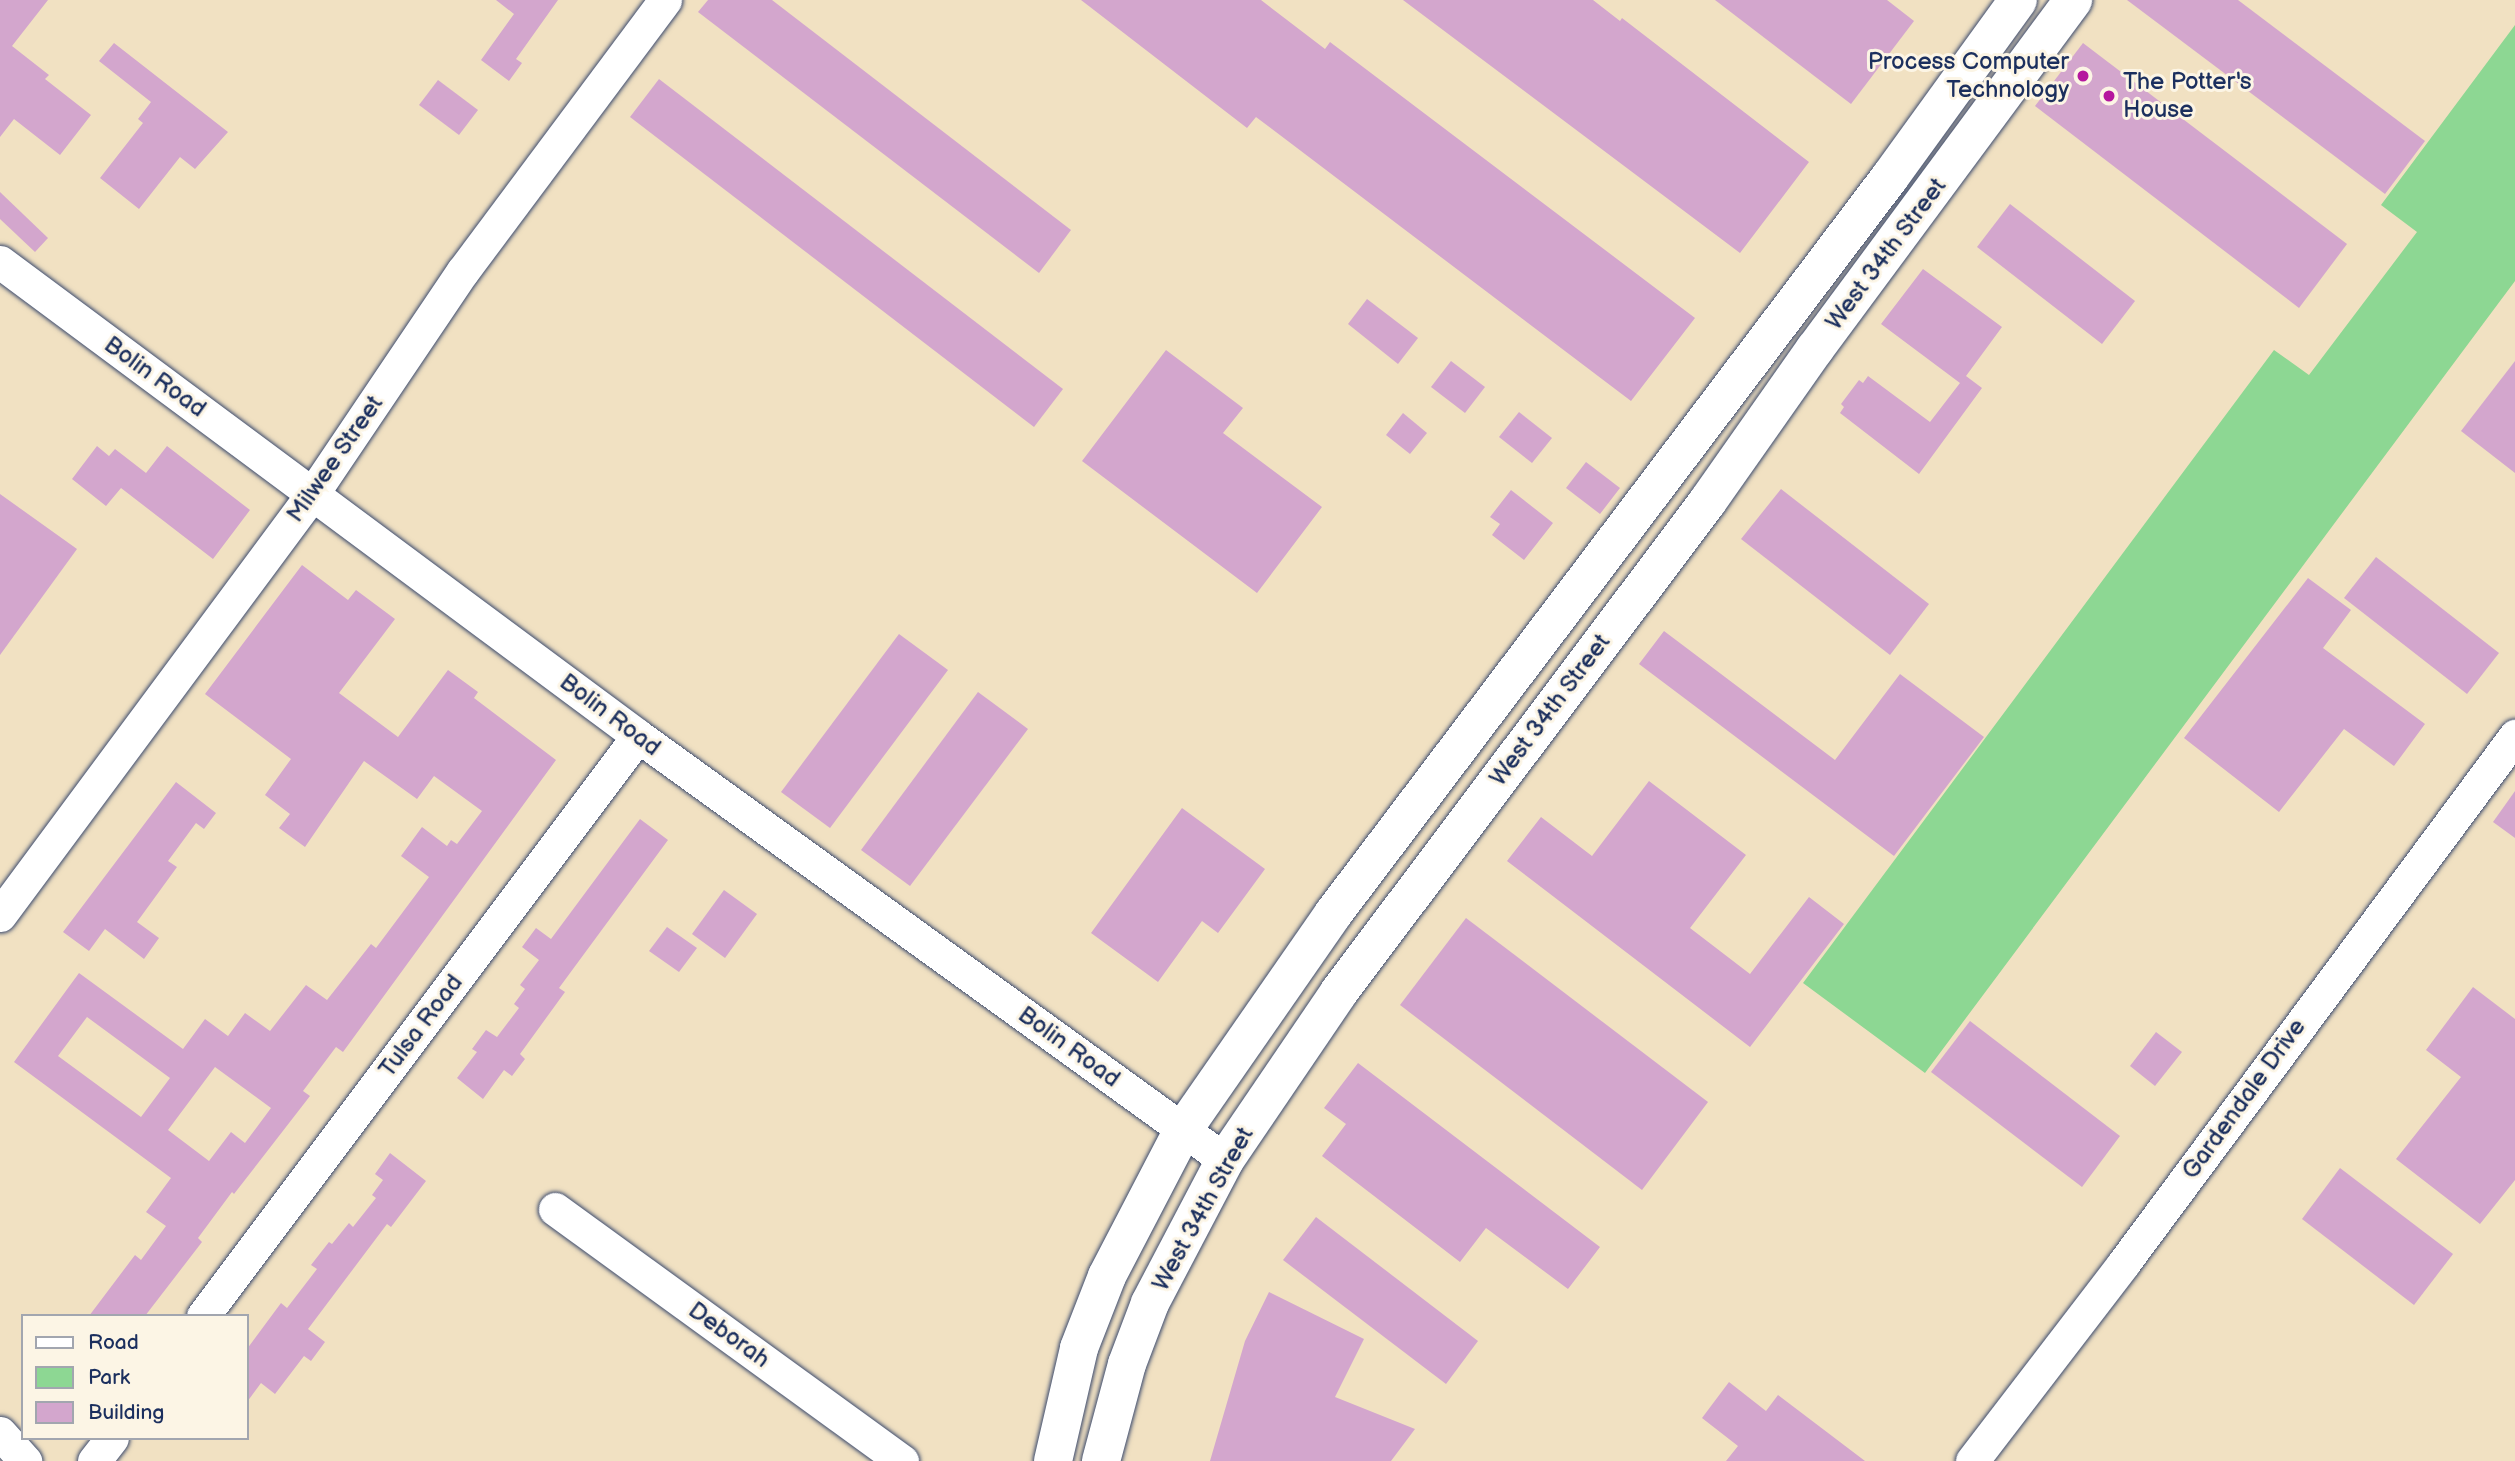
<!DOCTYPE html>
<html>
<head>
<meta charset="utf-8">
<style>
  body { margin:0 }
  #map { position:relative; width:2515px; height:1461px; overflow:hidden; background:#f1e1c2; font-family:"Balsamiq Sans",sans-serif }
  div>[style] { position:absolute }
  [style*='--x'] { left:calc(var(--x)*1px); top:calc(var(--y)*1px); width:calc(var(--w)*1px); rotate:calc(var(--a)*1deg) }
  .green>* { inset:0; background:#8dd793 }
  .building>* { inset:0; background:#d3a6cd }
  .roads { filter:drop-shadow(0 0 2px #3b4a6d) drop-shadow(0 0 2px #3b4a6d) }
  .minor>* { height:33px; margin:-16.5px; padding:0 16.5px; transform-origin:16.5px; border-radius:16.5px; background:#fff }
  .major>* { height:38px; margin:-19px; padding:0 19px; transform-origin:19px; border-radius:19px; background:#fff }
  .dots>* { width:19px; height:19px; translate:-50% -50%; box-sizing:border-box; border:4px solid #fcf5e5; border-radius:50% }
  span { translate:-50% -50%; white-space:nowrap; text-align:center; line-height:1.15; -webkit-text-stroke:6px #fcf5e5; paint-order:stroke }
  .poi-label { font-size:24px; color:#1b2f5e }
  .right { translate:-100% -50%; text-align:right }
  .left { translate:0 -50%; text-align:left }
  .street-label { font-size:24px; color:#1b2f5e }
  .legend { position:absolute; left:21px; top:1314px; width:228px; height:126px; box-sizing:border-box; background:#fcf5e5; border:2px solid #a2a6af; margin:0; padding:9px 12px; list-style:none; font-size:21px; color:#1b2f5e }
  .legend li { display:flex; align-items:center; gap:14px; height:35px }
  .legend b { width:35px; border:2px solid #a2a6af }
</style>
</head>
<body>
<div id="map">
  <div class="green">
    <i style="clip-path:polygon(2515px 25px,2515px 281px,1925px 1073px,1803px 983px,2274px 350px,2309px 375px,2417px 232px,2381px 205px)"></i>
  </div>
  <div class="building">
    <i style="clip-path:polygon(0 0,48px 0,12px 46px,49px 75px,45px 79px,91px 115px,60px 155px,14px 119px,0 137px)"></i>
    <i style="clip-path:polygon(496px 0,558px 0,516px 59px,522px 63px,509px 81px,481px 60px,514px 14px)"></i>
    <i style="clip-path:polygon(708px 0,772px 0,1071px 230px,1039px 273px,698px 12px)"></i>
    <i style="clip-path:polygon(1081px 0,1261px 0,1325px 49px,1330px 42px,1695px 318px,1631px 401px,1256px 117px,1247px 128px)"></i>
    <i style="clip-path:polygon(1403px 0,1593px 0,1620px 21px,1622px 18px,1809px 162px,1740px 253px)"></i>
    <i style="clip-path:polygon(1715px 0,1887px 0,1914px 21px,1851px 104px)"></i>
    <i style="clip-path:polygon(2127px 0,2238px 0,2425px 141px,2385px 194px)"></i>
    <i style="clip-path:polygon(114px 43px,228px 132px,195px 169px,180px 157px,139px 209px,100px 178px,143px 123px,138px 119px,151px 102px,99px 61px)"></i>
    <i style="clip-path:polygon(2083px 43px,2347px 244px,2299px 308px,2035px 106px)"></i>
    <i style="clip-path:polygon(659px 79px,1063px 389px,1034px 427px,630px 117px)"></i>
    <i style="clip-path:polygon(438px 80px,478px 110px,459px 135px,419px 105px)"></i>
    <i style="clip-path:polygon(0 192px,48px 238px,35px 252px,0 219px)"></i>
    <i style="clip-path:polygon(2010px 204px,2135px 301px,2102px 344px,1977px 247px)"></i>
    <i style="clip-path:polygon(1923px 269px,2002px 327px,1966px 376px,1982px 388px,1919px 474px,1840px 413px,1844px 407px,1841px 404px,1859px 380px,1863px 383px,1868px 376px,1930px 422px,1960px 383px,1881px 324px)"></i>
    <i style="clip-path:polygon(1367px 299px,1418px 338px,1398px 364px,1348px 324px)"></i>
    <i style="clip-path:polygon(1166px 350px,1243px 408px,1223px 433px,1322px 507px,1257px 593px,1082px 461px)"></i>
    <i style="clip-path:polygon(1451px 361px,1485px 387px,1465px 413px,1431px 387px)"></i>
    <i style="clip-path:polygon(2515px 361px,2515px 473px,2461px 431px)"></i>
    <i style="clip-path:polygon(1519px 412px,1552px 438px,1532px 463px,1499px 437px)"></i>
    <i style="clip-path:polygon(1403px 413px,1427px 433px,1410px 454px,1386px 435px)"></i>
    <i style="clip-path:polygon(97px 446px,109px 456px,115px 449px,146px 473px,167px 446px,250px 510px,213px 559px,121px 488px,106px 506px,72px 479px)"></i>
    <i style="clip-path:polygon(1586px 462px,1620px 488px,1600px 514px,1566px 488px)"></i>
    <i style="clip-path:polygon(1781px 489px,1929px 604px,1890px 655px,1741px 539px)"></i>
    <i style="clip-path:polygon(1511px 490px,1553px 523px,1524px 560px,1492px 535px,1500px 524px,1490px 517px)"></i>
    <i style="clip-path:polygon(0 494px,77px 549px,0 655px)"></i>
    <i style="clip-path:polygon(2376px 557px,2499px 653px,2467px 694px,2344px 598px)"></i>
    <i style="clip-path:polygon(evenodd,302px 565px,348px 600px,356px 590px,395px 619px,339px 693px,398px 737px,448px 670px,478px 692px,474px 698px,556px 760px,343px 1052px,336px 1047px,303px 1091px,310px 1096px,234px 1194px,232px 1192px,198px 1238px,202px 1242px,145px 1316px,89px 1316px,135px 1255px,141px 1260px,166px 1226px,146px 1212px,171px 1178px,14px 1062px,79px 973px,183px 1049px,205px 1019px,228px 1036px,245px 1013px,270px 1031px,306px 985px,327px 1000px,371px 944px,376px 948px,429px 877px,401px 856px,422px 827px,447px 846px,451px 840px,457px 844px,482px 811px,434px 776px,417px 799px,364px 761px,305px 847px,279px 828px,290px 814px,265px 795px,291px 759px,205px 694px,302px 565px,87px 1017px,170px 1078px,141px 1117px,58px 1056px,87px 1017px,302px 565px,215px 1067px,271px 1108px,245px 1143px,231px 1132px,209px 1161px,168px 1130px,215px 1067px)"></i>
    <i style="clip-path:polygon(2308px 578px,2351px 610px,2323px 648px,2425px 724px,2394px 766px,2344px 729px,2279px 812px,2184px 738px)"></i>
    <i style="clip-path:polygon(1664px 631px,1835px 760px,1900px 674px,1984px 737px,1894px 856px,1639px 664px)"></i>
    <i style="clip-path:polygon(899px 634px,948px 670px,830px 828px,781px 792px)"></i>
    <i style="clip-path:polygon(978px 692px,1028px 729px,910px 886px,861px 850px)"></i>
    <i style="clip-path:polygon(1649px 781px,1746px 855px,1690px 928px,1750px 974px,1809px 897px,1844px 924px,1750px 1047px,1507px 861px,1541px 817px,1592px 856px)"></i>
    <i style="clip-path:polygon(176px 782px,216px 813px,204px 829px,196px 823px,168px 861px,177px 867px,137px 922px,159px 938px,144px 959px,105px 929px,89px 951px,63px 932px)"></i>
    <i style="clip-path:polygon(2515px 791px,2515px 838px,2493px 822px)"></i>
    <i style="clip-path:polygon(1182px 808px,1265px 869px,1218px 933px,1202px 921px,1158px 982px,1091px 933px)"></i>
    <i style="clip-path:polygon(640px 819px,668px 840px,559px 988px,565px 992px,520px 1054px,525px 1059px,512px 1076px,504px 1070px,483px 1099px,457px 1078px,477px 1052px,472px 1049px,486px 1030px,497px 1037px,519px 1008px,514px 1004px,525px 989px,520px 985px,539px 960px,522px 947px,536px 928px,551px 939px)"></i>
    <i style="clip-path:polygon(724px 890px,757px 914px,725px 958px,692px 934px)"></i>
    <i style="clip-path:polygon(1466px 918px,1708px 1102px,1642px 1190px,1400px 1005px)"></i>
    <i style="clip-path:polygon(667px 927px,697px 948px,679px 972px,649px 951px)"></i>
    <i style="clip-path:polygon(2473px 987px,2515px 1019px,2515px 1180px,2480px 1224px,2396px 1159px,2461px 1077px,2426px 1050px)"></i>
    <i style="clip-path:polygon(1970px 1021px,2120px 1136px,2082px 1187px,1931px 1072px)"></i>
    <i style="clip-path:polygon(2156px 1032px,2182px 1052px,2155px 1086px,2130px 1066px)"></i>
    <i style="clip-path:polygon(1358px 1063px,1600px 1247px,1568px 1289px,1486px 1228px,1460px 1262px,1322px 1156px,1346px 1124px,1324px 1108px)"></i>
    <i style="clip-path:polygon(390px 1153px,426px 1181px,391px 1227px,387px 1224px,308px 1329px,325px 1342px,311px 1361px,304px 1356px,275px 1394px,261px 1383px,247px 1402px,247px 1349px,281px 1303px,287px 1308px,317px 1269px,311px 1265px,329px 1242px,332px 1244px,349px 1223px,353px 1227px,376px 1198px,372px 1195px,383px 1180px,375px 1174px)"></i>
    <i style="clip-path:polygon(2340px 1168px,2453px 1254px,2414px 1305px,2302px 1219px)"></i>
    <i style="clip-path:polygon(1316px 1217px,1478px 1341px,1446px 1384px,1283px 1260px)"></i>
    <i style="clip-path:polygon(1269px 1292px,1364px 1339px,1335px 1397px,1415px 1429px,1391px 1461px,1210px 1461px,1245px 1341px)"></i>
    <i style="clip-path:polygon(1729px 1382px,1766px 1411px,1778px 1395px,1865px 1461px,1726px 1461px,1738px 1446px,1702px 1418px)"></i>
  </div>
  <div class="roads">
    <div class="minor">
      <i style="--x:0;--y:262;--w:795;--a:36.61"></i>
      <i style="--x:638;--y:736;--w:724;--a:35.84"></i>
      <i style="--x:0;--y:915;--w:525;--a:-53.44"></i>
      <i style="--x:313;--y:493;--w:268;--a:-56"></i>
      <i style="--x:463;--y:271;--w:338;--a:-53.3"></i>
      <i style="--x:555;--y:1209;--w:429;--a:36"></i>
      <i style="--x:203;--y:1316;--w:725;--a:-53.13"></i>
      <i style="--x:0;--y:1433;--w:38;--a:48"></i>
      <i style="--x:94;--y:1461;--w:29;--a:-52"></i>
      <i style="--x:1972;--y:1461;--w:248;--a:-52.5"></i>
      <i style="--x:2123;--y:1264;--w:658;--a:-53.41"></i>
    </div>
    <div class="major">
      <i style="--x:1053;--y:1461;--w:116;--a:-77"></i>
      <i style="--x:1079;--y:1348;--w:77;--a:-68.7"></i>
      <i style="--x:1107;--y:1276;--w:165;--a:-62.5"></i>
      <i style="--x:1183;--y:1130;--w:263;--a:-55.2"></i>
      <i style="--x:1333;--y:914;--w:924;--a:-52.92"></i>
      <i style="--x:1890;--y:177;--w:218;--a:-54.1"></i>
      <i style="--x:1101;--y:1461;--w:100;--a:-75"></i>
      <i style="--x:1127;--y:1364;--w:65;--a:-69.3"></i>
      <i style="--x:1150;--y:1303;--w:161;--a:-62.3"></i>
      <i style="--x:1225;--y:1160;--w:203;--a:-55.8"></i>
      <i style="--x:1339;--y:992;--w:614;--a:-53.07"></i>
      <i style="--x:1708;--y:501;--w:186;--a:-54.9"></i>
      <i style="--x:1815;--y:349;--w:434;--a:-53.5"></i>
    </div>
  </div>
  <div class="dots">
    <i style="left:2083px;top:76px;background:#b5179e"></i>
    <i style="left:2109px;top:96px;background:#b5179e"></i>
  </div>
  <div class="poi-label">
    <span class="right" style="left:2069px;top:76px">Process Computer<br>Technology</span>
    <span class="left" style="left:2123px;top:96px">The Potter's<br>House</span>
  </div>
  <div class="street-label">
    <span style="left:1886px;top:254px;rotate:-53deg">West 34th Street</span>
    <span style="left:155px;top:377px;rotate:36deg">Bolin Road</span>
    <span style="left:335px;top:459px;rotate:-55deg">Milwee Street</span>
    <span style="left:1550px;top:710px;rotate:-53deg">West 34th Street</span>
    <span style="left:610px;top:715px;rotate:37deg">Bolin Road</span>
    <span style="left:421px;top:1026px;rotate:-53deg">Tulsa Road</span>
    <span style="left:1069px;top:1047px;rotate:36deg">Bolin Road</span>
    <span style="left:2244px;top:1099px;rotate:-54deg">Gardendale Drive</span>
    <span style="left:1203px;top:1209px;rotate:-61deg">West 34th Street</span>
    <span style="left:729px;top:1335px;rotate:36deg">Deborah</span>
  </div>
  <ul class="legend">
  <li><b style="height:9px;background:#fff"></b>Road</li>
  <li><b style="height:19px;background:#8dd793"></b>Park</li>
  <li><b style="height:19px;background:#d3a6cd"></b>Building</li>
  </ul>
</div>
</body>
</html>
